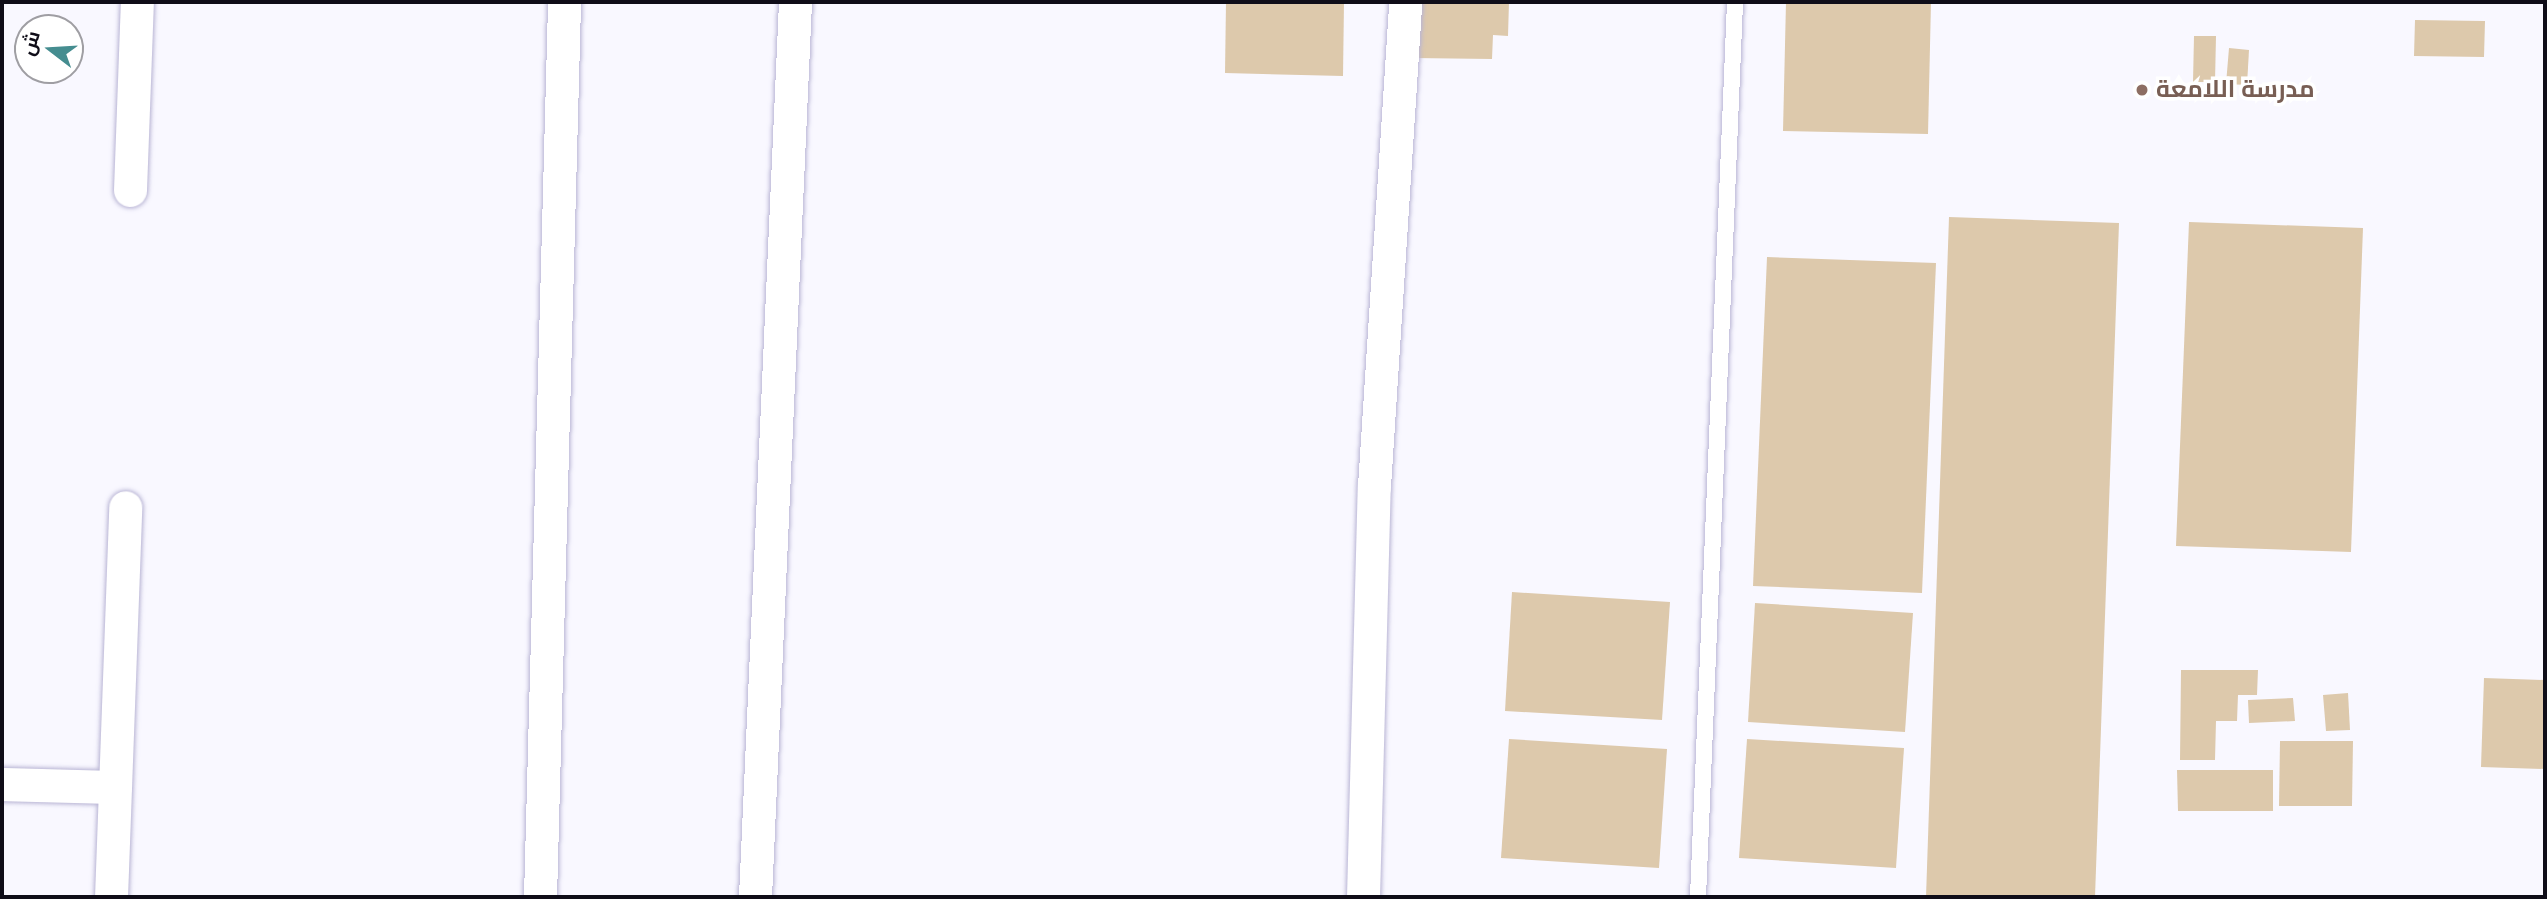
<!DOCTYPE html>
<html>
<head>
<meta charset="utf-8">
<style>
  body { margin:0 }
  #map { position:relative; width:2547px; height:899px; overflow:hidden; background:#f9f8ff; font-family:Roboto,Cairo,sans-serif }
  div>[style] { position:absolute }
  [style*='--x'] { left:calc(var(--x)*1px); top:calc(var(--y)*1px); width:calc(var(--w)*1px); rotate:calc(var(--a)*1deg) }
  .building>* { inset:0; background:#ddc9ac }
  .roads { filter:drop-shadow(0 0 2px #b9b5d5) drop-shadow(0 0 2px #b9b5d5) }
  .lane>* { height:16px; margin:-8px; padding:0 8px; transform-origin:8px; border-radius:8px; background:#fff }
  .street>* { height:33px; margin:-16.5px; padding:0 16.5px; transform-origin:16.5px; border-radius:16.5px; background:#fff }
  .dots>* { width:19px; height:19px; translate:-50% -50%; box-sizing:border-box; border:4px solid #fff; border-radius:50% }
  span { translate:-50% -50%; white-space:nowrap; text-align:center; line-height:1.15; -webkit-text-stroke:7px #fff; paint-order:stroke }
  .education-label { font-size:24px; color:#785e54; font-weight:700 }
  .left { translate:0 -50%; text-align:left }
  .frame { position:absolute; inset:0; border:4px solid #0f0d18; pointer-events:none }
  .north { position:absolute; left:14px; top:14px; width:70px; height:70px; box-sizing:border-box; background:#fff; border:2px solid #9f9ea3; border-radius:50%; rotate:287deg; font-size:19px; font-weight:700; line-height:28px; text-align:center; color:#0f0d18 }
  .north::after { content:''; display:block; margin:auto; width:24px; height:32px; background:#458d90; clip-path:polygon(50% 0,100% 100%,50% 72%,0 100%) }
</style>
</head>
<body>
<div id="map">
  <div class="building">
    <i style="clip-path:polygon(1226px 2px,1344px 2px,1343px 76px,1225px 73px)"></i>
    <i style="clip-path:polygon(1415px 2px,1509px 2px,1508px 36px,1493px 35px,1492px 59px,1413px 58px)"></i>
    <i style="clip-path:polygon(1786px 2px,1931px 2px,1928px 134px,1783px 131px)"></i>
    <i style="clip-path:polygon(2415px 20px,2485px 21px,2484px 57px,2414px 56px)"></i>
    <i style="clip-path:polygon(2194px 36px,2216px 36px,2215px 82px,2193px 82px)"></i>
    <i style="clip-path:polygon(2229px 48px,2249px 50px,2247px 85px,2226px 84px)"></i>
    <i style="clip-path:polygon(1949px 217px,2119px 223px,2095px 897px,1926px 897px)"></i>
    <i style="clip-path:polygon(2189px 222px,2363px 228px,2351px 552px,2176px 546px)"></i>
    <i style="clip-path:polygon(1767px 257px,1936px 263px,1922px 593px,1753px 586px)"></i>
    <i style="clip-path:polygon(1512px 592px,1670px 602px,1662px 720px,1505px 711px)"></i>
    <i style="clip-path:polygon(1755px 603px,1913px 613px,1905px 732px,1748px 722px)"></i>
    <i style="clip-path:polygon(2181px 670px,2258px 670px,2257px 695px,2238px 695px,2237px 721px,2216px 721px,2215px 760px,2180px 760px)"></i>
    <i style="clip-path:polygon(2484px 678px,2545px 680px,2545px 769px,2481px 767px)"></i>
    <i style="clip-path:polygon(2348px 693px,2350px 730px,2326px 731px,2323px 695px)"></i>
    <i style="clip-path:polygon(2293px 698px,2295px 721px,2249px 723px,2248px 700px)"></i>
    <i style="clip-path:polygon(1509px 739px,1667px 749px,1659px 868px,1501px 858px)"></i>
    <i style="clip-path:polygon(1747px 739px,1904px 748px,1896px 868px,1739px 858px)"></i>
    <i style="clip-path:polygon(2280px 741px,2353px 741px,2352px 806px,2279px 806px)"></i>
    <i style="clip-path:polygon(2177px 770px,2273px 770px,2273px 811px,2178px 811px)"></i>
  </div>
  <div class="roads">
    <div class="lane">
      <i style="--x:1698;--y:897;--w:896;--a:-87.63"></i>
    </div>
    <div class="street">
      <i style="--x:130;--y:190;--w:188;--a:-87.9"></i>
      <i style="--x:2;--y:784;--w:113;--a:1.5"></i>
      <i style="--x:111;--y:897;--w:390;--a:-87.9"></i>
      <i style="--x:540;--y:897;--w:895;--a:-88.46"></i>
      <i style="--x:755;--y:897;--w:896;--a:-87.44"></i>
      <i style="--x:1363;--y:897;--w:411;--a:-88.5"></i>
      <i style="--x:1374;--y:486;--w:485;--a:-86.3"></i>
    </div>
  </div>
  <div class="dots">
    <i style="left:2142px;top:90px;background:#8d6e63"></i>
  </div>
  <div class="education-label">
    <span class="left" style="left:2156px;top:90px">مدرسة اللامعة</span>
  </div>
  <div class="frame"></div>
  <div class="north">ش</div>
</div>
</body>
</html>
